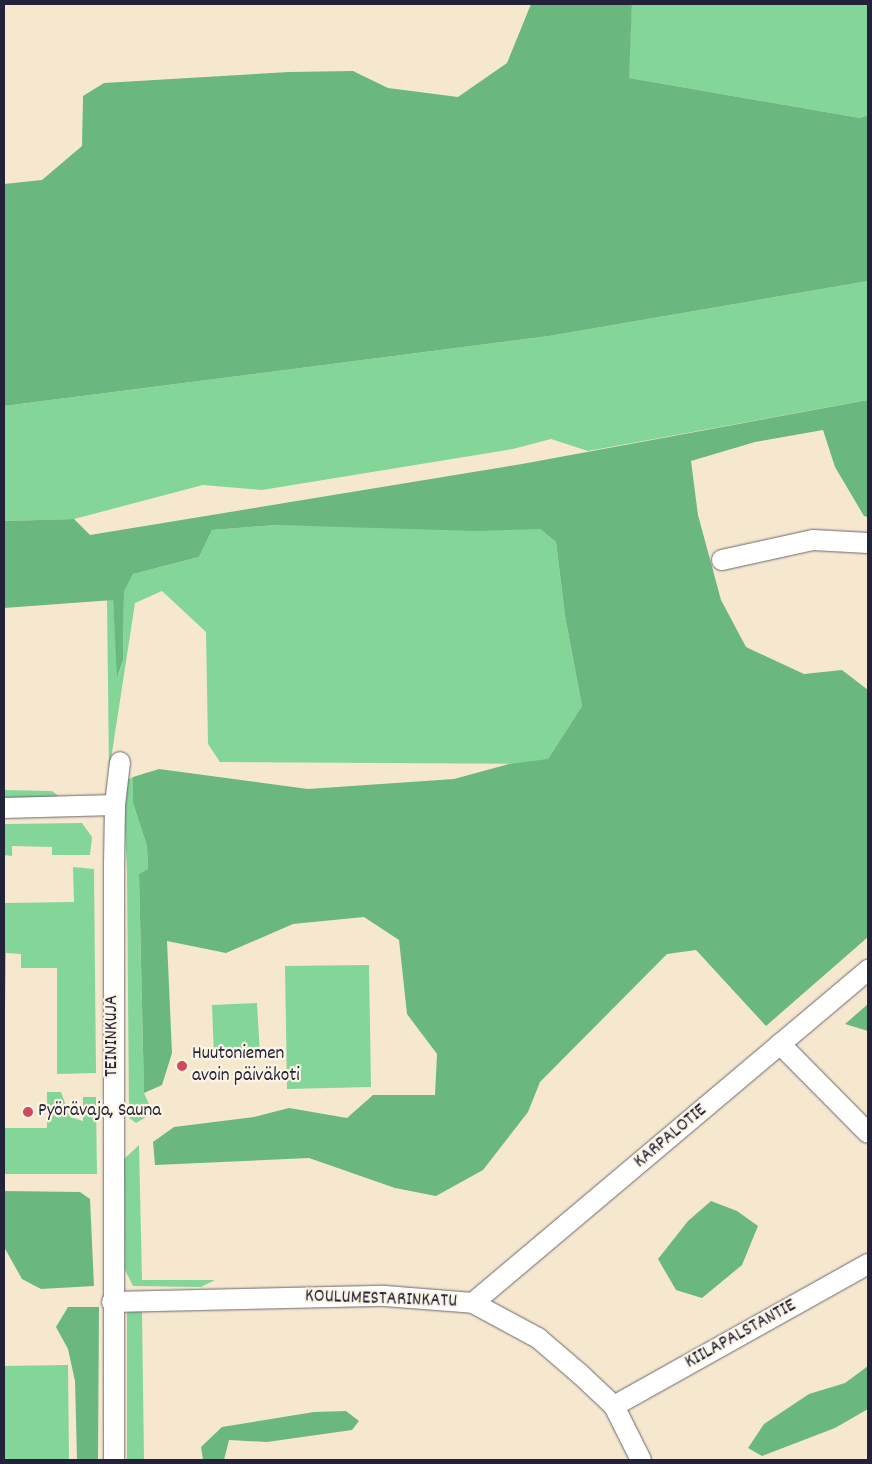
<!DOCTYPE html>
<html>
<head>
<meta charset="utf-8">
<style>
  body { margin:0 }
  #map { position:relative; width:872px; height:1464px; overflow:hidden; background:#f6e8cf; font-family:Dekko,sans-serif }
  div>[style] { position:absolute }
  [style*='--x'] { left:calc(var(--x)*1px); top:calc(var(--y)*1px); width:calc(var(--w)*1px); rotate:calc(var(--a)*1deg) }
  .green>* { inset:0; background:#84d698 }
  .forest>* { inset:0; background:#6bb780 }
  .roads { filter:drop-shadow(0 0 1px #6c676f) drop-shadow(0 0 1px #6c676f) }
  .minor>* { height:20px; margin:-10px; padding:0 10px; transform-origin:10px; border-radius:10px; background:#fff }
  .dots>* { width:14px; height:14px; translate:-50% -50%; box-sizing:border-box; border:2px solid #fcf5e5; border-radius:50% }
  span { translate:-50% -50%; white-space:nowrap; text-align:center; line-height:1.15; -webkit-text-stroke:4.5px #fcf5e5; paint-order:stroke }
  .street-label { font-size:19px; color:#22223b }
  .poi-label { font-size:19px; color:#22223b }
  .left { translate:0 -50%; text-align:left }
  .frame { position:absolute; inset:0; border:5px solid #22223b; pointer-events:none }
</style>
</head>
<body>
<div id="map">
  <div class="green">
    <i style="clip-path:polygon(632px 4px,868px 4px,868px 115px,860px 118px,628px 78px)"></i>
    <i style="clip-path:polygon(868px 281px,868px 400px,588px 451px,551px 439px,513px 449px,262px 490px,203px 485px,74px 519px,4px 521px,4px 406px,549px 336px)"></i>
    <i style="clip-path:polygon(276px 525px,540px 529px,556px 542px,565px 616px,582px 706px,548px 759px,548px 764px,220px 762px,208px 744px,206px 632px,162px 591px,135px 603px,109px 772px,107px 600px,113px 600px,118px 676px,123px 660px,124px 592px,133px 574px,199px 557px,212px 530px)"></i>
    <i style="clip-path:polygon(133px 777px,133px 803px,147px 846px,148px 870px,139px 874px,144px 1093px,153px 1113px,136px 1123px,129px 1118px,127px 873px,123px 782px)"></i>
    <i style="clip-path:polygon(4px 790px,52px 791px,61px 798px,4px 804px)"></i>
    <i style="clip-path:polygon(82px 823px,92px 837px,90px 855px,52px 855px,52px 847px,12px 846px,12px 856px,4px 855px,4px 824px)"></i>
    <i style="clip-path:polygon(73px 867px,94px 869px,96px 1073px,57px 1074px,57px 968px,21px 968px,21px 954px,6px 953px,4px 1070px,4px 903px,74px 902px)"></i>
    <i style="clip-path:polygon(369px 965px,371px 1087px,287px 1089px,285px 966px)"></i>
    <i style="clip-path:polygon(257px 1003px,260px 1055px,214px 1057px,212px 1005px)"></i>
    <i style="clip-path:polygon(47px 1092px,61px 1092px,70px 1117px,83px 1121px,83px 1097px,96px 1097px,97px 1174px,4px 1174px,4px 1128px,47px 1128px)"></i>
    <i style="clip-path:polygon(139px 1145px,142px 1280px,215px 1280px,201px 1287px,133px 1286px,125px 1270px,124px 1159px)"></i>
    <i style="clip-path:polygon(135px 1307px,140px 1307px,142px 1312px,144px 1460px,127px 1460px,127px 1313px)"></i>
    <i style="clip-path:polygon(68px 1365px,69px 1460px,4px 1460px,4px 1366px)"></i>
  </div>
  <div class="forest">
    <i style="clip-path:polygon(531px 4px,632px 4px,629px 78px,860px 118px,868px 115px,868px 281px,549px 336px,4px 406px,4px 184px,42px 180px,82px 146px,83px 96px,104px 83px,289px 72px,353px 71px,388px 88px,458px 97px,507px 63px)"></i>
    <i style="clip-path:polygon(868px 400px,868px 517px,864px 516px,835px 467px,823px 430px,755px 442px,691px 461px,698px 515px,721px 600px,746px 647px,804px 674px,842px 670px,868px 690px,868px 937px,766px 1026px,696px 950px,667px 954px,540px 1082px,528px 1112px,483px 1170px,436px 1196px,395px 1188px,309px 1158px,155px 1165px,153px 1142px,174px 1127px,254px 1117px,289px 1108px,347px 1118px,373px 1095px,435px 1095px,437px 1054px,407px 1014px,399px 940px,364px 917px,293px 924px,226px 953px,167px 941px,172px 1053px,162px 1085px,144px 1093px,139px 874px,148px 869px,147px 846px,133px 803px,133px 777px,159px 769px,308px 789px,454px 779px,509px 764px,548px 759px,582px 706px,565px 616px,556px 542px,540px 529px,476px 531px,276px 525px,212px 530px,199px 557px,133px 574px,124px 592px,123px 660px,117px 678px,113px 600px,4px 608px,4px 521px,74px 519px,90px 535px,522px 464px)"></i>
    <i style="clip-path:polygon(868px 1004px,868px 1031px,845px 1024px)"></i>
    <i style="clip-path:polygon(4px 1191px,80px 1192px,90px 1199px,94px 1286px,41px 1289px,22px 1279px,4px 1247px)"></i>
    <i style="clip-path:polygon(711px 1201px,737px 1211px,758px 1226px,742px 1265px,702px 1298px,676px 1290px,658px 1259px,688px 1221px)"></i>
    <i style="clip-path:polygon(68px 1307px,99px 1307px,98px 1460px,77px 1460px,75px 1381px,68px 1349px,56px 1327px)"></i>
    <i style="clip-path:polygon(868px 1366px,868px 1409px,835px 1428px,762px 1456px,748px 1448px,764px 1424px,809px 1394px,845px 1383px)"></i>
    <i style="clip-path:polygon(346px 1411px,359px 1421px,352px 1430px,267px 1442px,229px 1440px,224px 1460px,203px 1460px,201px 1447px,222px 1427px,314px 1412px)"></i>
  </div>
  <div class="roads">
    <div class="minor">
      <i style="--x:722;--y:560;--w:93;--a:-12.4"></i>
      <i style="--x:813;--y:540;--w:55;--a:3.1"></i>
      <i style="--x:4;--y:808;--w:111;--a:-1.5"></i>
      <i style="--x:780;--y:1044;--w:125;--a:45.3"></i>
      <i style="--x:112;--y:1302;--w:273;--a:-1.3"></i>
      <i style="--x:385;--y:1296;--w:88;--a:4.5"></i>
      <i style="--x:473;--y:1303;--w:74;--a:28.3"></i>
      <i style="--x:538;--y:1338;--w:55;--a:40.6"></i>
      <i style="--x:580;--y:1374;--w:47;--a:43.3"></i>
      <i style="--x:614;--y:1406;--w:60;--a:63.4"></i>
      <i style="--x:473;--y:1303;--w:517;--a:-40.13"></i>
      <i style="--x:614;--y:1406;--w:291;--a:-29.2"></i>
      <i style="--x:114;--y:1460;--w:596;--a:-90"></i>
      <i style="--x:114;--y:864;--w:59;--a:-89"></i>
      <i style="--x:115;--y:805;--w:43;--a:-83.4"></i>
    </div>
  </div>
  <div class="dots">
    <i style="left:182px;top:1066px;background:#d1495b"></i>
    <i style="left:28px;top:1112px;background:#d1495b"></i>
  </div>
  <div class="street-label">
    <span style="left:113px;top:1036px;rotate:-90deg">TEININKUJA</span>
    <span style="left:671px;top:1137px;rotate:-40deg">KARPALOTIE</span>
    <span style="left:381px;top:1300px;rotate:2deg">KOULUMESTARINKATU</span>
    <span style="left:741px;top:1335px;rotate:-29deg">KIILAPALSTANTIE</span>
  </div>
  <div class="poi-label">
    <span class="left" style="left:192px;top:1066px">Huutoniemen<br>avoin päiväkoti</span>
    <span class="left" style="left:38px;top:1112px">Pyörävaja, Sauna</span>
  </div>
  <div class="frame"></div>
</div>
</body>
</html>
